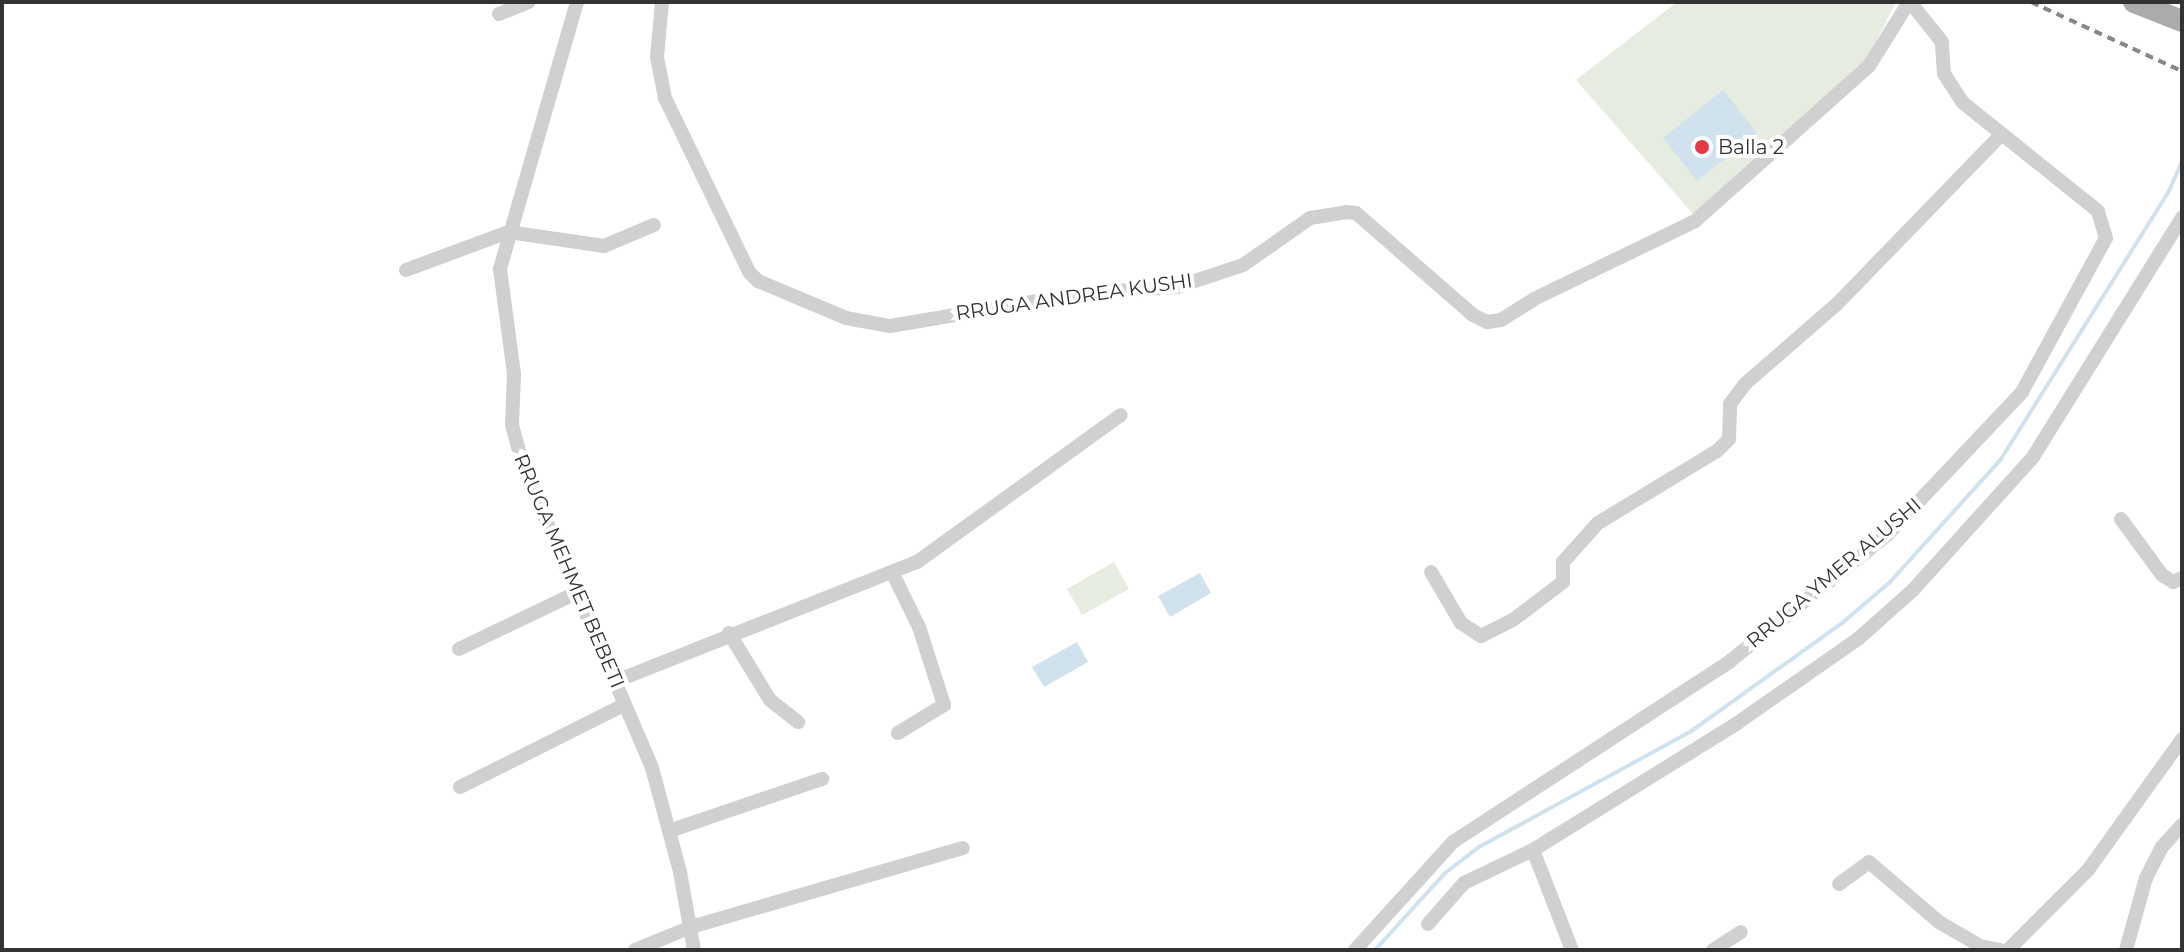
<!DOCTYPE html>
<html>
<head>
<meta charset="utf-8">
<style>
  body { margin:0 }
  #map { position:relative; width:2184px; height:952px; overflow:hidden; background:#fff; font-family:Montserrat,sans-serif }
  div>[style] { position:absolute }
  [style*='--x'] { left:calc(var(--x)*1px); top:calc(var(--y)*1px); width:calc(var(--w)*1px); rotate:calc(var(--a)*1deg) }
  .green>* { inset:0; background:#e6ecdf }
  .water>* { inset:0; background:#cfe2ee }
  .stream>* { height:4px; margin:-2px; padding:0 2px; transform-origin:2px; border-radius:2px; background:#cfe2ee }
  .street>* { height:14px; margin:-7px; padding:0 7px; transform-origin:7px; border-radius:7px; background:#d0d0d0 }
  .primary>* { height:22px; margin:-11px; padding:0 11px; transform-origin:11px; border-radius:11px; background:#ababab }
  .rail>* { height:4px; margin-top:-2px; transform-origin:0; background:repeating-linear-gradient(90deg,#888 0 8px,transparent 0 14px) }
  .dots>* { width:22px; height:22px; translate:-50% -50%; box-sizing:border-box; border:4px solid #fff; border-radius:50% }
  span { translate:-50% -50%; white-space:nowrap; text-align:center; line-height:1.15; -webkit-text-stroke:8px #fff; paint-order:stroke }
  .poi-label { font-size:20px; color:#333 }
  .left { translate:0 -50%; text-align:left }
  .street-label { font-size:20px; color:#333 }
  .frame { position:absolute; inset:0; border:4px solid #333; pointer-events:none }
</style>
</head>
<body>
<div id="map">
  <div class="green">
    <i style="clip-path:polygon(1677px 2px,1896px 2px,1866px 61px,1694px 215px,1576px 80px)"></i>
    <i style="clip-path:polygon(1114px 562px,1129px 589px,1082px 615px,1067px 589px)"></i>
  </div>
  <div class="water">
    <i style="clip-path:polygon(1723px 90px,1757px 133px,1697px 181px,1663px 138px)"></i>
    <i style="clip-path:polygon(1200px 573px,1211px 593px,1170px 617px,1158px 596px)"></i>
    <i style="clip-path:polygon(1077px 642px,1088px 662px,1044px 687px,1032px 667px)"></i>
  </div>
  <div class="stream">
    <i style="--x:1375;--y:950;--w:104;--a:-47.7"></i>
    <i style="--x:1445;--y:873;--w:43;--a:-37.4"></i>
    <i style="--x:1479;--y:847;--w:240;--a:-28.6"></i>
    <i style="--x:1690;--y:732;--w:186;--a:-35.6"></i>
    <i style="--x:1841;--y:624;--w:65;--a:-40.6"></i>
    <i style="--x:1890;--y:582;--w:166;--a:-47.9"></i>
    <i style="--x:2001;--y:459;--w:314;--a:-57.9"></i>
    <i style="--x:2168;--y:193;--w:34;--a:-66"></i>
  </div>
  <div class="street">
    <i style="--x:577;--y:2;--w:278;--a:106.1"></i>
    <i style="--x:500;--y:269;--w:106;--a:82.4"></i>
    <i style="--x:514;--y:374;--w:51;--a:92.2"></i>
    <i style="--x:512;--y:425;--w:46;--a:74.7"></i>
    <i style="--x:524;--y:469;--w:325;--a:66.8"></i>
    <i style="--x:652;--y:768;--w:108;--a:74.9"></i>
    <i style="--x:680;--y:872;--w:79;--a:79.8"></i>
    <i style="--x:662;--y:2;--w:55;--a:95.2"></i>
    <i style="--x:657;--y:57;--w:42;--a:79"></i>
    <i style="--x:665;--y:98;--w:193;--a:64.2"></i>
    <i style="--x:749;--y:272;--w:13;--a:45"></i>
    <i style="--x:758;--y:281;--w:95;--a:22.8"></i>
    <i style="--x:846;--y:318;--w:45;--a:10.3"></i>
    <i style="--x:890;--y:326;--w:198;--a:-9.6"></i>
    <i style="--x:1085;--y:293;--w:92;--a:-3.7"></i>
    <i style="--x:1177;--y:287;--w:70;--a:-18.4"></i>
    <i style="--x:1243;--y:265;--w:82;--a:-35"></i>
    <i style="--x:1310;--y:218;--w:36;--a:-9"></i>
    <i style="--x:1346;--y:212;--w:10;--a:6"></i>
    <i style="--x:1356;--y:213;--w:155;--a:41.1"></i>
    <i style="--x:1473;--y:315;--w:16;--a:27"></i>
    <i style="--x:1487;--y:322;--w:14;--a:-8"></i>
    <i style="--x:1501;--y:320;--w:39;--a:-32"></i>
    <i style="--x:1534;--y:299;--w:179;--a:-25.8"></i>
    <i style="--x:1695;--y:221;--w:233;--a:-41.7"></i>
    <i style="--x:1869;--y:66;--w:75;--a:-58"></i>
    <i style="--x:499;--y:14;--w:32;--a:-22"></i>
    <i style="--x:406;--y:270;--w:109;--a:-20.4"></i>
    <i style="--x:508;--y:232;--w:97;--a:8.3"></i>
    <i style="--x:604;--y:246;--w:54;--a:-22.8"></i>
    <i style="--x:2121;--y:519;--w:69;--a:53.8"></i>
    <i style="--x:2162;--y:575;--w:13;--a:32"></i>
    <i style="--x:2173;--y:582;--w:10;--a:-24"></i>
    <i style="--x:892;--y:572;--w:61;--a:63.9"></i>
    <i style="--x:919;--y:627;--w:82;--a:72.2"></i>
    <i style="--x:944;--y:705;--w:54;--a:148.7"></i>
    <i style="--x:1431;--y:572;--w:59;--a:59.5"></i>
    <i style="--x:1461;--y:623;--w:24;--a:33"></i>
    <i style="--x:1481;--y:636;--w:36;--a:-27"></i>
    <i style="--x:1513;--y:620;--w:63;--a:-37.2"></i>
    <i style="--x:1563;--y:582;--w:20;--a:-90"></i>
    <i style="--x:1563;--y:562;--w:52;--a:-48.1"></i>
    <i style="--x:1598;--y:523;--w:139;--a:-31.2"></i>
    <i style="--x:1717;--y:451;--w:17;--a:-45"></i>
    <i style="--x:1729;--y:439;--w:35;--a:-88"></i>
    <i style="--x:1730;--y:404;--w:26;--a:-53"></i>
    <i style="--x:1746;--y:383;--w:121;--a:-41"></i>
    <i style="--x:1837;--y:304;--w:237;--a:-45.9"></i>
    <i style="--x:729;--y:633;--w:79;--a:58.5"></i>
    <i style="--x:770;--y:700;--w:36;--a:38"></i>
    <i style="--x:459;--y:649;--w:130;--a:-25.6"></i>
    <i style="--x:616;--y:681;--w:324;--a:-21.6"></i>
    <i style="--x:917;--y:562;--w:251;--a:-35.8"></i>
    <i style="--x:460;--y:787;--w:183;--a:-26.6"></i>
    <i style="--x:669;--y:831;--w:162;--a:-18.8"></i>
    <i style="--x:1533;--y:850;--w:107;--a:68.7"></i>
    <i style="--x:1839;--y:884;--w:37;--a:-36"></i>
    <i style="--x:1869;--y:862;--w:92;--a:40.6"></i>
    <i style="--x:1939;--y:922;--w:48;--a:30.3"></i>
    <i style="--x:1980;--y:946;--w:21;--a:11"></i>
    <i style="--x:1428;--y:924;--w:55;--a:-48.7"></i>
    <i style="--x:1464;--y:883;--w:76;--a:-25.6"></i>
    <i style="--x:1533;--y:850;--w:239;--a:-31.8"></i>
    <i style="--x:1736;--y:724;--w:149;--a:-34.9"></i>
    <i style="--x:1858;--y:639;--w:74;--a:-41.7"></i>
    <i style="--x:1913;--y:590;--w:179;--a:-47.9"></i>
    <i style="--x:2033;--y:457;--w:282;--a:-58.1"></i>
    <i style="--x:635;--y:950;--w:61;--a:-22.3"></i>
    <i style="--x:691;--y:927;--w:283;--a:-16.2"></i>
    <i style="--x:1355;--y:950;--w:146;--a:-47.8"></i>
    <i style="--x:1453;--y:842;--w:330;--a:-33.1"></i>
    <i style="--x:1729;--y:662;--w:203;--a:-38.8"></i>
    <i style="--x:1887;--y:535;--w:197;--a:-46.6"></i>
    <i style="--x:2022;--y:392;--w:175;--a:-61.4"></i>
    <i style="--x:2106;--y:238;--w:28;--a:-107"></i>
    <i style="--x:2098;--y:211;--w:173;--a:-141.3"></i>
    <i style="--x:1963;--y:103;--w:35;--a:-123"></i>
    <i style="--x:1944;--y:74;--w:32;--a:-94"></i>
    <i style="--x:1942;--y:42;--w:51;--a:-128.7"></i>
    <i style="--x:1713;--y:950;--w:33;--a:-33"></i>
    <i style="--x:2008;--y:950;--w:113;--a:-45"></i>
    <i style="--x:2088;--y:870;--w:161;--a:-54.3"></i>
    <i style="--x:2126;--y:950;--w:75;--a:-74.5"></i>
    <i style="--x:2146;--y:878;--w:35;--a:-63"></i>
    <i style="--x:2162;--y:847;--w:30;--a:-48"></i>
  </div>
  <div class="primary">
    <i style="--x:2134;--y:2;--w:52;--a:21.6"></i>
  </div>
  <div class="rail">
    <i style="--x:2031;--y:2;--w:166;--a:24.6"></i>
  </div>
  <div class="dots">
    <i style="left:1702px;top:147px;background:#e63946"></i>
  </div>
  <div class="poi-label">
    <span class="left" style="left:1718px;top:147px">Balla 2</span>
  </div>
  <div class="street-label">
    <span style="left:1074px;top:297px;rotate:-8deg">RRUGA ANDREA KUSHI</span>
    <span style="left:569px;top:571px;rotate:67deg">RRUGA MEHMET BEBETI</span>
    <span style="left:1834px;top:573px;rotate:-40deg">RRUGA YMER ALUSHI</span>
  </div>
  <div class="frame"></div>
</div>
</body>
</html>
